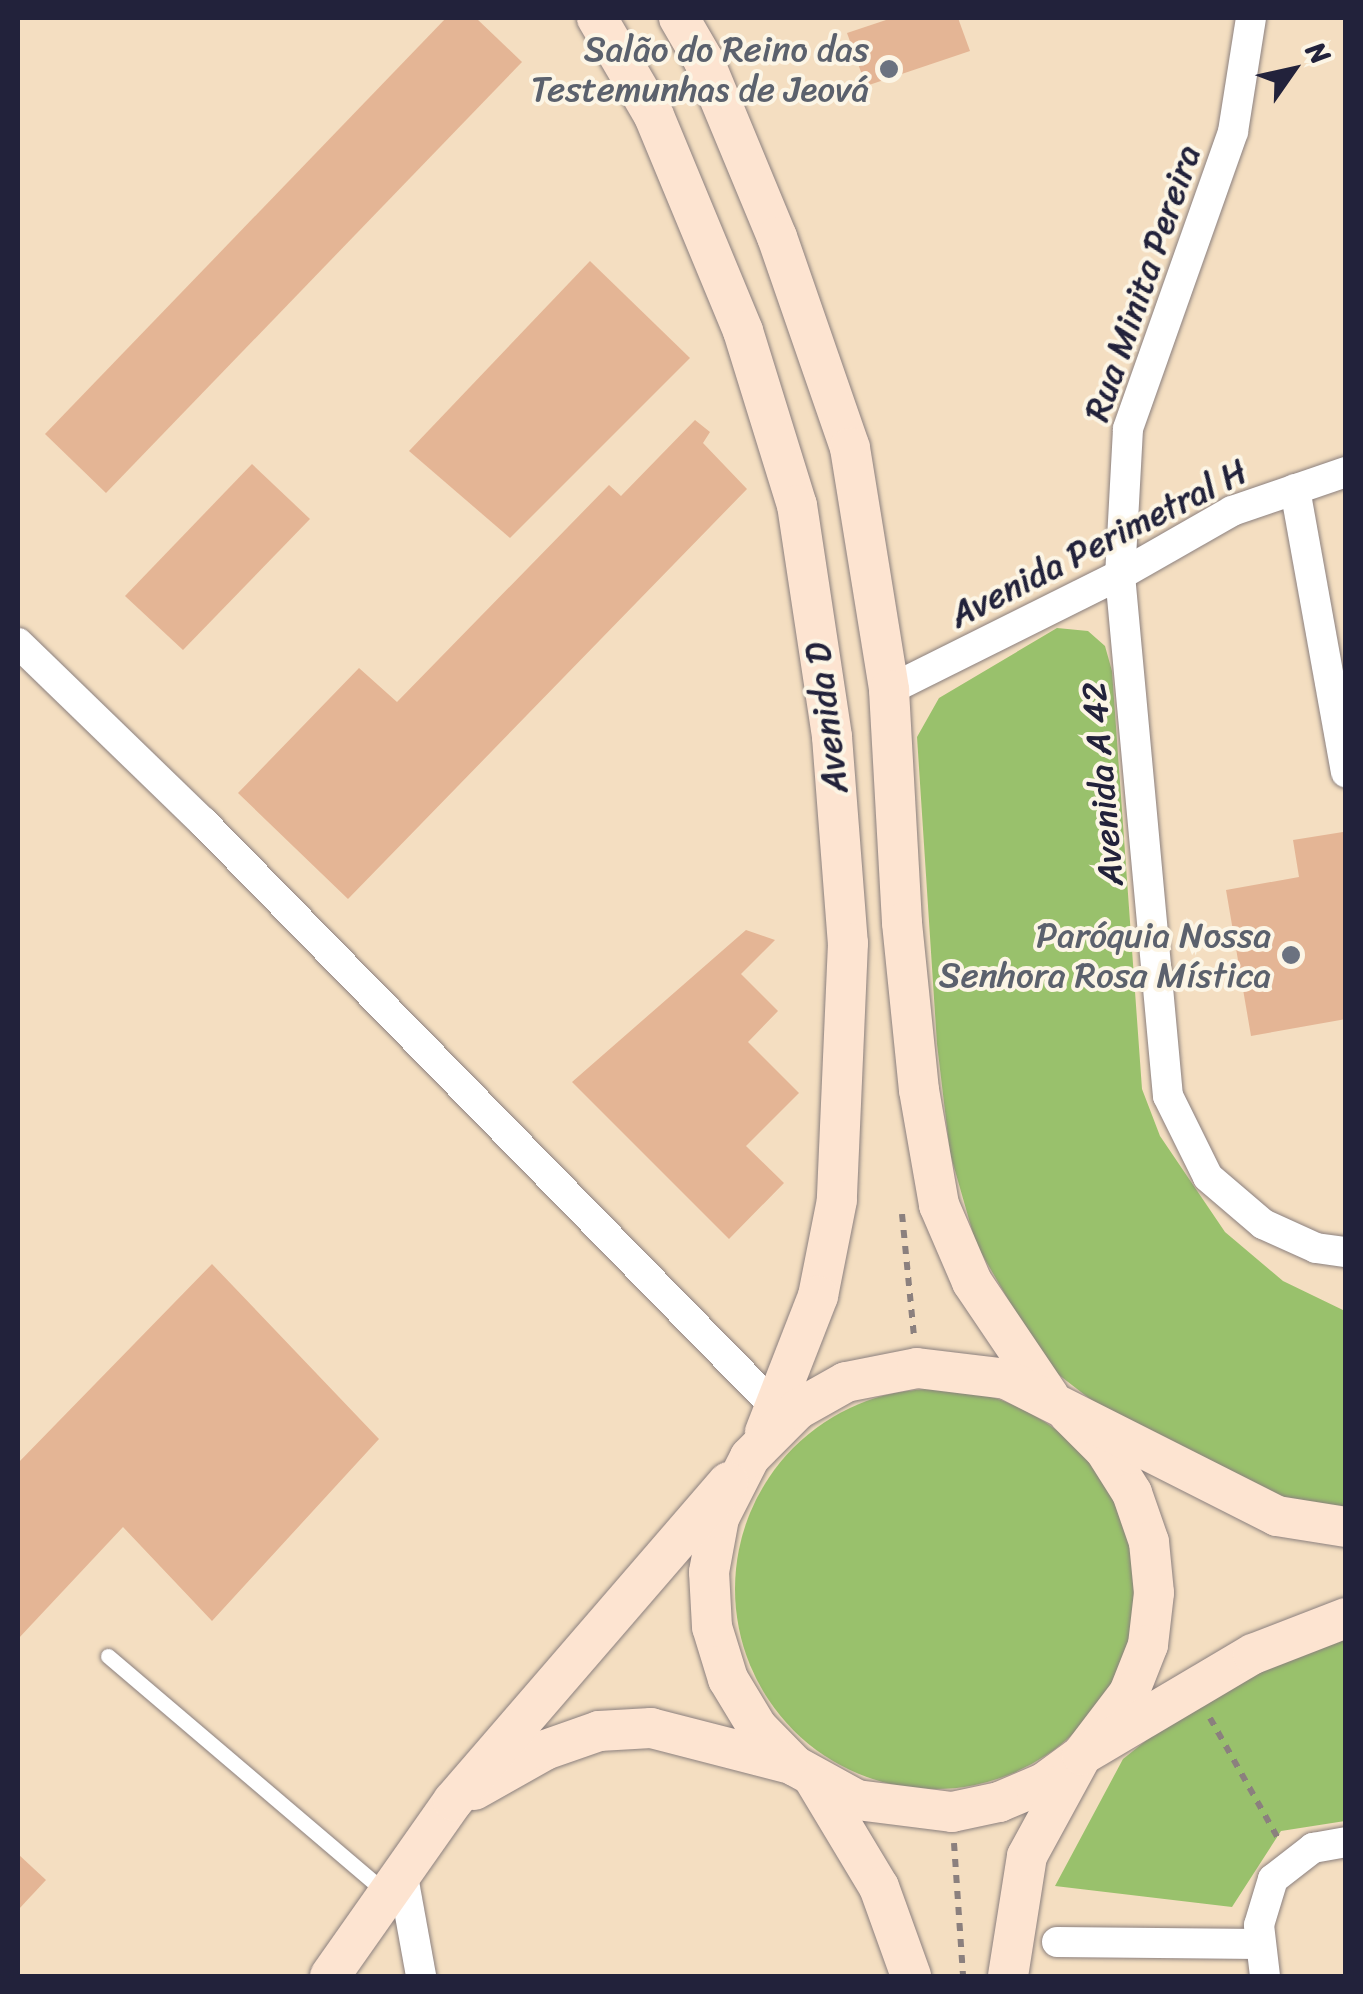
<!DOCTYPE html>
<html>
<head>
<meta charset="utf-8">
<style>
  body { margin:0 }
  #map { position:relative; width:1363px; height:1994px; overflow:hidden; background:#f4dec1; font-family:Sriracha,sans-serif }
  div>[style] { position:absolute }
  [style*='--x'] { left:calc(var(--x)*1px); top:calc(var(--y)*1px); width:calc(var(--w)*1px); rotate:calc(var(--a)*1deg) }
  .green>* { inset:0; background:#99c16c }
  .round { border-radius:50% }
  .building>* { inset:0; background:#e4b595 }
  .path>* { height:6px; margin-top:-3px; transform-origin:0; background:repeating-linear-gradient(90deg,#8b807e 0 8px,transparent 0 16px) }
  .roads { filter:drop-shadow(0 0 2px #8b807e) drop-shadow(0 0 2px #8b807e) }
  .lane>* { height:15px; margin:-7.5px; padding:0 7.5px; transform-origin:7.5px; border-radius:7.5px; background:#fff }
  .street>* { height:30px; margin:-15px; padding:0 15px; transform-origin:15px; border-radius:15px; background:#fff }
  .secondary>* { height:40px; margin:-20px; padding:0 20px; transform-origin:20px; border-radius:20px; background:#fde4d1 }
  .dots>* { width:28px; height:28px; translate:-50% -50%; box-sizing:border-box; border:5px solid #fcf5e5; border-radius:50% }
  span { translate:-50% -50%; white-space:nowrap; text-align:center; line-height:1.15; -webkit-text-stroke:8px #fcf5e5; paint-order:stroke }
  .worship-label { font-size:35px; color:#5b616d }
  .right { translate:-100% -50%; text-align:right }
  .street-label { font-size:35px; color:#22223b }
  .frame { position:absolute; inset:0; border:20px solid #22223b; pointer-events:none }
  .north { position:absolute; left:1243px; top:20px; width:100px; height:100px; -webkit-text-stroke:8px #fcf5e5; paint-order:stroke; rotate:56deg; font-size:28px; font-weight:700; line-height:40px; text-align:center; color:#22223b }
  .north::after { content:''; display:block; margin:auto; width:35px; height:45px; background:#22223b; clip-path:polygon(50% 0,100% 100%,50% 72%,0 100%) }
</style>
</head>
<body>
<div id="map">
  <div class="green">
    <i style="clip-path:polygon(1057px 628px,1088px 631px,1105px 646px,1112px 671px,1142px 1089px,1160px 1136px,1225px 1232px,1283px 1281px,1345px 1311px,1345px 1513px,1267px 1495px,1116px 1419px,1046px 1365px,976px 1244px,950px 1153px,937px 1044px,917px 737px,939px 698px)"></i>
    <i class="round" style="left:735px;top:1389px;width:400px;height:400px"></i>
    <i style="clip-path:polygon(1345px 1632px,1345px 1821px,1281px 1831px,1232px 1907px,1055px 1886px,1123px 1759px,1223px 1679px)"></i>
  </div>
  <div class="building">
    <i style="clip-path:polygon(446px 18px,476px 18px,522px 62px,106px 493px,45px 434px)"></i>
    <i style="clip-path:polygon(892px 18px,958px 18px,970px 51px,866px 86px,847px 33px)"></i>
    <i style="clip-path:polygon(590px 261px,690px 358px,510px 538px,409px 451px)"></i>
    <i style="clip-path:polygon(695px 420px,710px 432px,703px 443px,747px 489px,348px 899px,238px 793px,359px 668px,397px 702px,609px 485px,621px 496px)"></i>
    <i style="clip-path:polygon(252px 464px,310px 519px,183px 650px,125px 596px)"></i>
    <i style="clip-path:polygon(1343px 832px,1346px 1019px,1251px 1036px,1226px 890px,1299px 877px,1293px 840px)"></i>
    <i style="clip-path:polygon(746px 930px,775px 940px,741px 974px,778px 1011px,748px 1042px,799px 1093px,746px 1146px,784px 1183px,729px 1239px,572px 1082px)"></i>
    <i style="clip-path:polygon(212px 1264px,379px 1439px,212px 1621px,123px 1527px,18px 1639px,18px 1463px)"></i>
    <i style="clip-path:polygon(18px 1854px,46px 1880px,18px 1910px)"></i>
  </div>
  <div class="path">
    <i style="--x:902;--y:1214;--w:123;--a:84.4"></i>
    <i style="--x:1210;--y:1718;--w:138;--a:60.5"></i>
    <i style="--x:954;--y:1843;--w:133;--a:86.1"></i>
  </div>
  <div class="roads">
    <div class="lane">
      <i style="--x:108;--y:1656;--w:365;--a:40.4"></i>
    </div>
    <div class="street">
      <i style="--x:1251;--y:18;--w:115;--a:99"></i>
      <i style="--x:1233;--y:132;--w:315;--a:109.5"></i>
      <i style="--x:1128;--y:429;--w:146;--a:93.1"></i>
      <i style="--x:1120;--y:575;--w:523;--a:84.74"></i>
      <i style="--x:1168;--y:1096;--w:90;--a:63.7"></i>
      <i style="--x:1208;--y:1177;--w:72;--a:40.5"></i>
      <i style="--x:1263;--y:1224;--w:58;--a:24.4"></i>
      <i style="--x:1316;--y:1248;--w:30;--a:8"></i>
      <i style="--x:1295;--y:489;--w:288;--a:79.8"></i>
      <i style="--x:18;--y:643;--w:257;--a:44.1"></i>
      <i style="--x:203;--y:822;--w:820;--a:45.64"></i>
      <i style="--x:889;--y:690;--w:258;--a:-26.5"></i>
      <i style="--x:1120;--y:575;--w:129;--a:-29.7"></i>
      <i style="--x:1232;--y:511;--w:120;--a:-18.9"></i>
      <i style="--x:402;--y:1871;--w:107;--a:79.7"></i>
      <i style="--x:1057;--y:1942;--w:202;--a:0.6"></i>
      <i style="--x:1265;--y:1976;--w:51;--a:-96.7"></i>
      <i style="--x:1259;--y:1925;--w:48;--a:-73.1"></i>
      <i style="--x:1273;--y:1879;--w:51;--a:-37.8"></i>
      <i style="--x:1313;--y:1848;--w:34;--a:-10"></i>
    </div>
    <div class="secondary">
      <i style="--x:597;--y:18;--w:113;--a:59.8"></i>
      <i style="--x:654;--y:116;--w:233;--a:67.5"></i>
      <i style="--x:743;--y:331;--w:182;--a:72.8"></i>
      <i style="--x:797;--y:505;--w:235;--a:81.4"></i>
      <i style="--x:832;--y:737;--w:207;--a:85.6"></i>
      <i style="--x:848;--y:943;--w:257;--a:92.5"></i>
      <i style="--x:837;--y:1200;--w:98;--a:101.2"></i>
      <i style="--x:818;--y:1296;--w:146;--a:111.3"></i>
      <i style="--x:679;--y:18;--w:50;--a:59.8"></i>
      <i style="--x:704;--y:61;--w:191;--a:67.5"></i>
      <i style="--x:777;--y:237;--w:223;--a:70.9"></i>
      <i style="--x:850;--y:448;--w:245;--a:80.8"></i>
      <i style="--x:889;--y:690;--w:233;--a:86.8"></i>
      <i style="--x:902;--y:923;--w:168;--a:84.2"></i>
      <i style="--x:919;--y:1090;--w:117;--a:80.1"></i>
      <i style="--x:939;--y:1205;--w:84;--a:66.8"></i>
      <i style="--x:972;--y:1282;--w:138;--a:56"></i>
      <i style="--x:1068;--y:1413;--w:52;--a:45"></i>
      <i style="--x:1105;--y:1450;--w:51;--a:57.9"></i>
      <i style="--x:1132;--y:1493;--w:52;--a:70.9"></i>
      <i style="--x:1149;--y:1542;--w:51;--a:84.4"></i>
      <i style="--x:1154;--y:1593;--w:52;--a:96.6"></i>
      <i style="--x:1148;--y:1645;--w:52;--a:111.6"></i>
      <i style="--x:1129;--y:1693;--w:78;--a:127.2"></i>
      <i style="--x:1082;--y:1755;--w:47;--a:143.6"></i>
      <i style="--x:1044;--y:1783;--w:49;--a:157.1"></i>
      <i style="--x:999;--y:1802;--w:48;--a:168"></i>
      <i style="--x:952;--y:1812;--w:96;--a:-172.8"></i>
      <i style="--x:857;--y:1800;--w:71;--a:-151.3"></i>
      <i style="--x:795;--y:1766;--w:54;--a:-134.3"></i>
      <i style="--x:757;--y:1727;--w:56;--a:-121.1"></i>
      <i style="--x:728;--y:1679;--w:54;--a:-107.1"></i>
      <i style="--x:712;--y:1627;--w:55;--a:-93.1"></i>
      <i style="--x:709;--y:1572;--w:55;--a:-79.5"></i>
      <i style="--x:719;--y:1518;--w:68;--a:-63.1"></i>
      <i style="--x:750;--y:1457;--w:68;--a:-45"></i>
      <i style="--x:798;--y:1409;--w:55;--a:-29.4"></i>
      <i style="--x:846;--y:1382;--w:72;--a:-11.2"></i>
      <i style="--x:917;--y:1368;--w:90;--a:7"></i>
      <i style="--x:1006;--y:1379;--w:304;--a:26.8"></i>
      <i style="--x:1277;--y:1516;--w:70;--a:9.1"></i>
      <i style="--x:814;--y:1779;--w:126;--a:59"></i>
      <i style="--x:879;--y:1887;--w:95;--a:70.2"></i>
      <i style="--x:474;--y:1790;--w:81;--a:-29.4"></i>
      <i style="--x:545;--y:1750;--w:57;--a:-19.4"></i>
      <i style="--x:599;--y:1731;--w:52;--a:-3.3"></i>
      <i style="--x:651;--y:1728;--w:140;--a:14.4"></i>
      <i style="--x:330;--y:1976;--w:214;--a:-54.9"></i>
      <i style="--x:453;--y:1801;--w:421;--a:-49.2"></i>
      <i style="--x:1008;--y:1976;--w:121;--a:-81"></i>
      <i style="--x:1027;--y:1856;--w:115;--a:-61.4"></i>
      <i style="--x:1082;--y:1755;--w:199;--a:-30.6"></i>
      <i style="--x:1253;--y:1654;--w:100;--a:-21.2"></i>
    </div>
  </div>
  <div class="dots">
    <i style="left:889px;top:69px;background:#6b7280"></i>
    <i style="left:1291px;top:955px;background:#6b7280"></i>
  </div>
  <div class="worship-label">
    <span class="right" style="left:869px;top:69px">Salão do Reino das<br>Testemunhas de Jeová</span>
    <span class="right" style="left:1271px;top:955px">Paróquia Nossa<br>Senhora Rosa Mística</span>
  </div>
  <div class="street-label">
    <span style="left:1142px;top:283px;rotate:-71deg">Rua Minita Pereira</span>
    <span style="left:1098px;top:543px;rotate:-27deg">Avenida Perimetral H</span>
    <span style="left:826px;top:718px;rotate:-97deg">Avenida D</span>
    <span style="left:1102px;top:784px;rotate:-95deg">Avenida A 42</span>
  </div>
  <div class="frame"></div>
  <div class="north">N</div>
</div>
</body>
</html>
